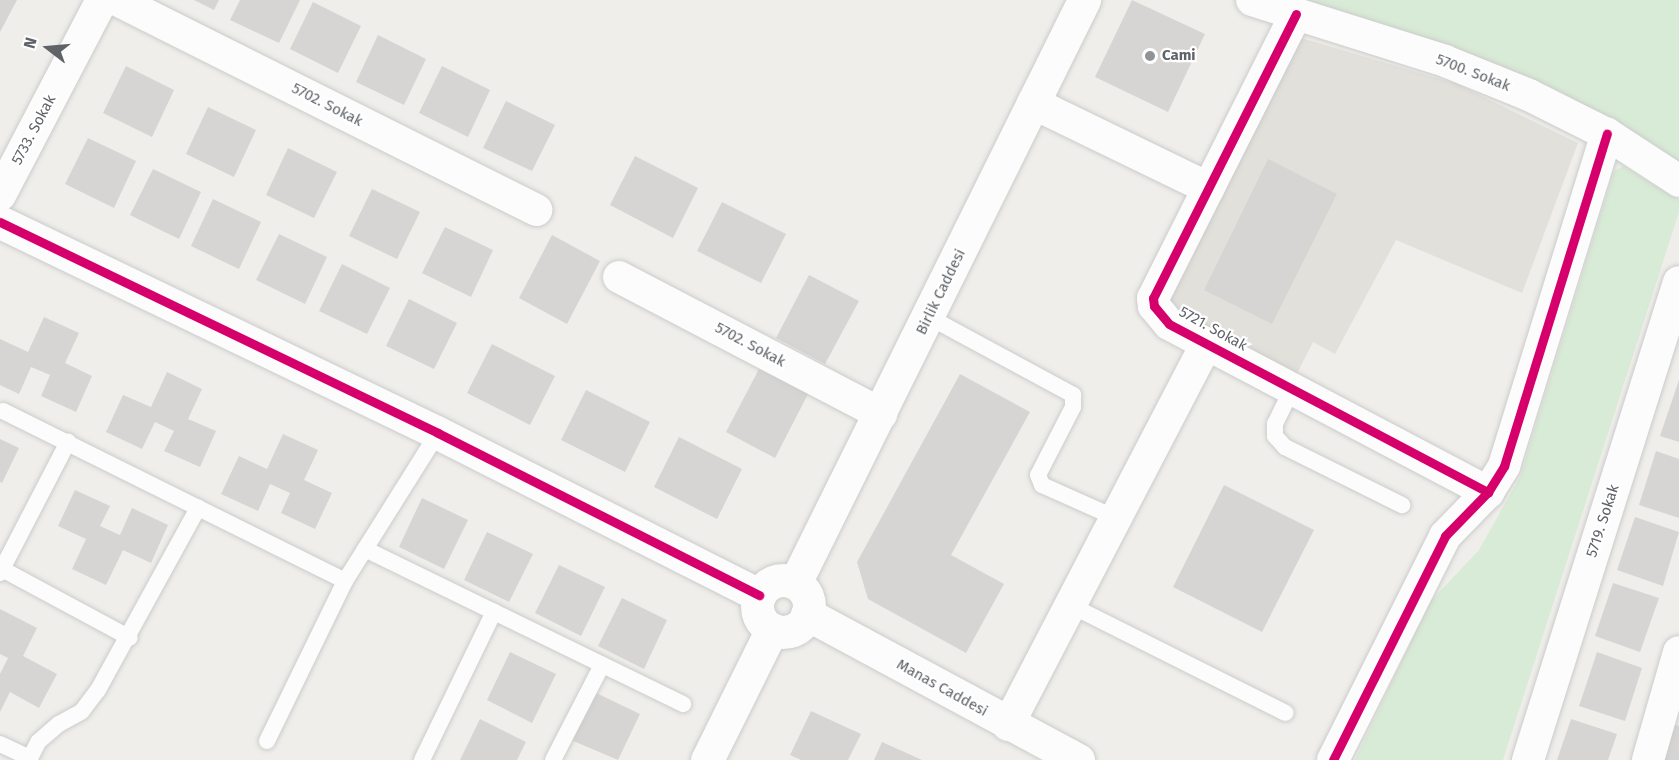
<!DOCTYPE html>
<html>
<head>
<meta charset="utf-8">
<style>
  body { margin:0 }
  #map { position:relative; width:1679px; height:760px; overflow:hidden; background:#efeeea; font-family:"Fira Sans",sans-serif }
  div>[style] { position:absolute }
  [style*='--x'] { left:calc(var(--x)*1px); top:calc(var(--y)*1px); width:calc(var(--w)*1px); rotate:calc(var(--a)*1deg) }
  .education>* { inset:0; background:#e2e0da }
  .green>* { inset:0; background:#d8ebd6 }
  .building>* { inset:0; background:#d6d5d3 }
  .roads { filter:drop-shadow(0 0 2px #cbcccc) drop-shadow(0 0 2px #cbcccc) }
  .lane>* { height:16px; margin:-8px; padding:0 8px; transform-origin:8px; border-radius:8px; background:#fdfcfc }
  .street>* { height:32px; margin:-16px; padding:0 16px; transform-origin:16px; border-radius:16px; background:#fdfcfc }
  .secondary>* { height:33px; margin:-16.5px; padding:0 16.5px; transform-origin:16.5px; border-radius:16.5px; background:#fdfcfc }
  .secondary>.ring { margin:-16.5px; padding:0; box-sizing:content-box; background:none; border:33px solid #fdfcfc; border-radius:50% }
  .cycleway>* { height:9px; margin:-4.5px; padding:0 4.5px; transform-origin:4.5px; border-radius:4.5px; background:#d6006c }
  .dots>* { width:16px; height:16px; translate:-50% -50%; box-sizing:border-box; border:3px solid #fff; border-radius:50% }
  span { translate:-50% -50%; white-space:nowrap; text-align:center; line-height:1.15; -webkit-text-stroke:4.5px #fff; paint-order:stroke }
  .poi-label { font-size:15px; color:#5f6368; font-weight:700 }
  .left { translate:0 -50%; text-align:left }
  .street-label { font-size:15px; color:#5f6368 }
  .north { position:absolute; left:18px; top:18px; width:60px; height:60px; -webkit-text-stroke:4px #fff; paint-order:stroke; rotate:286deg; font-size:16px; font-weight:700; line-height:24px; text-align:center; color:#5f6368 }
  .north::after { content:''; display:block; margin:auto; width:21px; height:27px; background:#5f6368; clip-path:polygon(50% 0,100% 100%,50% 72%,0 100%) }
</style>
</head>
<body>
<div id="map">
  <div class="education">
    <i style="clip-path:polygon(1298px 37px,1457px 84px,1578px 143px,1522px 293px,1396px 240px,1335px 354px,1313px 342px,1291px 385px,1162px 314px)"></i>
  </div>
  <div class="green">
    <i style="clip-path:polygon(1273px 0,1679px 0,1679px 174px)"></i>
    <i style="clip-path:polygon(1623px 166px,1679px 200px,1679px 212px,1503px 760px,1355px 760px,1430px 602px,1479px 550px,1520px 477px,1614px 171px)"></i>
  </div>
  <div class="building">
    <i style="clip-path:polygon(0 0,17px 0,0 32px)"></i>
    <i style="clip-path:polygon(194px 0,219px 0,214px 10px)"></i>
    <i style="clip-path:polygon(240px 0,300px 0,279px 43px,230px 20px)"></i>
    <i style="clip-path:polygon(1132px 0,1205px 34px,1168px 112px,1095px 77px)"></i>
    <i style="clip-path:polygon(313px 2px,361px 26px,338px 73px,290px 49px)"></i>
    <i style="clip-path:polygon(378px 35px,426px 59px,404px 105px,356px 82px)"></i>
    <i style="clip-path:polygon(126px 66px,174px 90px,152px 137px,103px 113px)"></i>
    <i style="clip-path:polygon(442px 66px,490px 90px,468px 137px,419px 113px)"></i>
    <i style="clip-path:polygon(506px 101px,555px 125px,532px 171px,483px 148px)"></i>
    <i style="clip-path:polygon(208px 107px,256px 130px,234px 177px,186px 154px)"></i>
    <i style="clip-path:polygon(88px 138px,136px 161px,114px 208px,65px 184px)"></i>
    <i style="clip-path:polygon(288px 148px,337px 172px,314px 218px,266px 195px)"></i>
    <i style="clip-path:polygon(635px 156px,698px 188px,673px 238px,610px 205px)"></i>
    <i style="clip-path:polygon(1268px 159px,1337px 194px,1272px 324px,1204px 290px)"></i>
    <i style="clip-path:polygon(153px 169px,201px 192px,179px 239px,130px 215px)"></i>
    <i style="clip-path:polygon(372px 189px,420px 212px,397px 259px,349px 236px)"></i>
    <i style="clip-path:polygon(213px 199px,261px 222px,239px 269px,191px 246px)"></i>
    <i style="clip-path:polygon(722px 202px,786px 234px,761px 283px,697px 251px)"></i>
    <i style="clip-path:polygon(445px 227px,493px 250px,471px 297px,422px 273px)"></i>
    <i style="clip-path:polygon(279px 234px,327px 257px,305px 304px,256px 280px)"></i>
    <i style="clip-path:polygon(552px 235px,600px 261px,567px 324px,519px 298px)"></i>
    <i style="clip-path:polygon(342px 264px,390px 288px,367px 334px,319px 311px)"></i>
    <i style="clip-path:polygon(809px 275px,859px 301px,825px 364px,776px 338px)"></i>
    <i style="clip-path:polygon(409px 299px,457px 323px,434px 369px,386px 346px)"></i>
    <i style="clip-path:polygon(44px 317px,79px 333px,65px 363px,92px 376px,76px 412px,41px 396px,50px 375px,31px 367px,19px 394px,0 385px,0 339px,28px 352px)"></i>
    <i style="clip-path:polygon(492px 344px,555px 376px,530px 425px,467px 393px)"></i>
    <i style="clip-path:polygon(759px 369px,808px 394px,775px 458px,726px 432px)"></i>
    <i style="clip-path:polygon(167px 372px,202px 389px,188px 419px,216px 431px,200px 467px,164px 451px,174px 431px,155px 422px,142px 449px,106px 432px,123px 395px,151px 407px)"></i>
    <i style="clip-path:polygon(960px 374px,1030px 412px,951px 555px,1004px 584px,966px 653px,868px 599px,857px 562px)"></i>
    <i style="clip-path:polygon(1679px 380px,1679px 442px,1660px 436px)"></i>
    <i style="clip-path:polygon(586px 390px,650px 422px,625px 472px,561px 440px)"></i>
    <i style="clip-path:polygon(283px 434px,318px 450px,304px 480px,332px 493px,315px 529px,281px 513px,290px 493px,270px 484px,258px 511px,221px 494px,239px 456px,267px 469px)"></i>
    <i style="clip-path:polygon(679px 437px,742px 469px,717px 519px,654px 487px)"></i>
    <i style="clip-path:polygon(0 439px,19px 448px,2px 483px,0 482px)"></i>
    <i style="clip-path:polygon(1656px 451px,1679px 459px,1679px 518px,1639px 505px)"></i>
    <i style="clip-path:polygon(1224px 485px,1314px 530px,1262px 632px,1173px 587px)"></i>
    <i style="clip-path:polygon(75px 490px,110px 506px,100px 526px,120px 535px,132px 508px,168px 525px,151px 563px,123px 550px,106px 585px,72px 569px,86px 539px,58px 526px)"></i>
    <i style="clip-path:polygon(422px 498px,468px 520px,444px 569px,399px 547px)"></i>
    <i style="clip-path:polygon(1635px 517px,1679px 532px,1663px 586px,1617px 570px)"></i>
    <i style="clip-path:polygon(487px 532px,533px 554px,509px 602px,464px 580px)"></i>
    <i style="clip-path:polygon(559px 565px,605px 587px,581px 636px,535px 613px)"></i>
    <i style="clip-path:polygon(1613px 583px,1659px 598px,1640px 652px,1595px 636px)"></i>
    <i style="clip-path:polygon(622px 598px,667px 620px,644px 669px,598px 646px)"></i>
    <i style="clip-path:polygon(0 609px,37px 628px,23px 656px,57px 674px,39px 708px,10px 692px,0 712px,0 674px,8px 658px,0 654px)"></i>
    <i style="clip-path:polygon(510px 652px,556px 674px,532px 723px,487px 700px)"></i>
    <i style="clip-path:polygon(1597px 652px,1642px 668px,1625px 721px,1579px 706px)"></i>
    <i style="clip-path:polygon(594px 692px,640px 714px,618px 760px,571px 740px)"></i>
    <i style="clip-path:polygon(811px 711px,861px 734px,848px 760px,801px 760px,790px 755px)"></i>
    <i style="clip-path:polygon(480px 719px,526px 742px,517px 760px,460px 760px)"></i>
    <i style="clip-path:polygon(1571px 719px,1617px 734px,1608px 760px,1557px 760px)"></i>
    <i style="clip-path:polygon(1672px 724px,1679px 726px,1679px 760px,1660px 760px)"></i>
    <i style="clip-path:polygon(882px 742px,922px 760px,874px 760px)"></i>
  </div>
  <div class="roads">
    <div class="lane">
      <i style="--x:929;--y:317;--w:164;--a:28.4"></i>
      <i style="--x:1073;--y:395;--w:12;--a:90"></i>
      <i style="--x:1073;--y:407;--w:76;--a:117.2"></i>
      <i style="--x:1038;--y:475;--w:11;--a:68"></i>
      <i style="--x:1042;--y:485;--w:81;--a:24"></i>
      <i style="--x:1292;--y:389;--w:39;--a:116"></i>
      <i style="--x:1275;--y:424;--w:12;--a:90"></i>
      <i style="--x:1275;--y:436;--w:15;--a:48"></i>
      <i style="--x:1285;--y:447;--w:131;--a:26.4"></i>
      <i style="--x:3;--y:411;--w:382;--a:26.4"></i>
      <i style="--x:365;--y:549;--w:354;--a:26"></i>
      <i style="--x:2;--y:569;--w:145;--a:28.3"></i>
      <i style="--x:0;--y:573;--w:148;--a:-62.6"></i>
      <i style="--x:1070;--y:605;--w:241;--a:26.6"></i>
      <i style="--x:267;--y:741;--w:178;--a:-64"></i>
      <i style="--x:345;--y:581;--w:175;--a:-57.9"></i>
      <i style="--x:0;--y:744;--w:33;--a:25"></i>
      <i style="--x:29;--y:760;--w:20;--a:-63"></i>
      <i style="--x:38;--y:742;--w:28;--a:-41"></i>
      <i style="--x:59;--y:724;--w:26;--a:-29"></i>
      <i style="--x:82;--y:711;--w:26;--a:-53"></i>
      <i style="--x:98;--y:690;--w:208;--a:-61.2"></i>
      <i style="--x:422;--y:760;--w:165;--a:-64.1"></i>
      <i style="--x:553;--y:760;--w:107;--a:-62.7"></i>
    </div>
    <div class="street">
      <i style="--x:117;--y:0;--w:469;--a:26.6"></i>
      <i style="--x:1252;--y:0;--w:202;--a:17.5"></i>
      <i style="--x:1445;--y:61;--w:91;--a:22"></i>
      <i style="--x:1529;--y:95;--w:87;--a:26.6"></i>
      <i style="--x:1607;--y:134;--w:86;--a:33.1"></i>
      <i style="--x:1296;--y:14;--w:318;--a:116.7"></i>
      <i style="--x:1153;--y:298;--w:8;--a:83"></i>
      <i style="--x:1154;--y:306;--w:23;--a:50"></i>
      <i style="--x:1169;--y:324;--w:361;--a:27.8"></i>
      <i style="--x:1033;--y:103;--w:195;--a:25.9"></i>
      <i style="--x:0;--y:195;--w:220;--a:-62.4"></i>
      <i style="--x:619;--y:277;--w:296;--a:27.6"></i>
      <i style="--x:1008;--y:725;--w:429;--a:-62.5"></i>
      <i style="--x:1333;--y:760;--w:250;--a:-63.4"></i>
      <i style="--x:1445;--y:536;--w:62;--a:-45.7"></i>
      <i style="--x:1488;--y:492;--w:31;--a:-58"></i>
      <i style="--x:1504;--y:466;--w:348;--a:-72.8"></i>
      <i style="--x:1528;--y:760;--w:501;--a:-72.47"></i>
      <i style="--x:1648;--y:760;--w:112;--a:-74"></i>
    </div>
    <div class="secondary">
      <i style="--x:0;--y:222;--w:486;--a:25.7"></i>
      <i style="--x:438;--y:433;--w:360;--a:26.8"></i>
      <i class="ring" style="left:757px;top:580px;width:19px;height:19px"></i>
      <i style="--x:795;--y:583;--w:651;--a:-63.63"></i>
      <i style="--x:807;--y:614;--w:308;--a:28.3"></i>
      <i style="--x:707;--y:760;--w:146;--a:-63.6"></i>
    </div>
  </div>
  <div class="cycleway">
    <i style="--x:1296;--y:14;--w:318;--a:116.7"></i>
    <i style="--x:1153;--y:298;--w:8;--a:83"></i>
    <i style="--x:1154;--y:306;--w:23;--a:50"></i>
    <i style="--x:1169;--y:324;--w:361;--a:27.8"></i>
    <i style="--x:0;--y:222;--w:486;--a:25.7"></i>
    <i style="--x:438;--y:433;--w:360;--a:26.8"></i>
    <i style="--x:1333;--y:760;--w:250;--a:-63.4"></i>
    <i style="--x:1445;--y:536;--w:62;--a:-45.7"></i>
    <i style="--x:1488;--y:492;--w:31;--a:-58"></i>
    <i style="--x:1504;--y:466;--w:348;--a:-72.8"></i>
  </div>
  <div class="dots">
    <i style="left:1150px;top:56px;background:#919496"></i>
  </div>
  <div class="poi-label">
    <span class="left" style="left:1162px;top:56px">Cami</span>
  </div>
  <div class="street-label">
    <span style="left:1473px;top:73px;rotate:21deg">5700. Sokak</span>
    <span style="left:327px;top:105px;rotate:27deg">5702. Sokak</span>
    <span style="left:34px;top:130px;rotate:-62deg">5733. Sokak</span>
    <span style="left:941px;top:292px;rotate:-64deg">Birlik Caddesi</span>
    <span style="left:1213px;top:329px;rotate:29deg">5721. Sokak</span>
    <span style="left:750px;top:345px;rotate:28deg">5702. Sokak</span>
    <span style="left:1603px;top:521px;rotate:-72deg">5719. Sokak</span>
    <span style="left:942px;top:688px;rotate:29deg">Manas Caddesi</span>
  </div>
  <div class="north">N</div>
</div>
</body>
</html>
